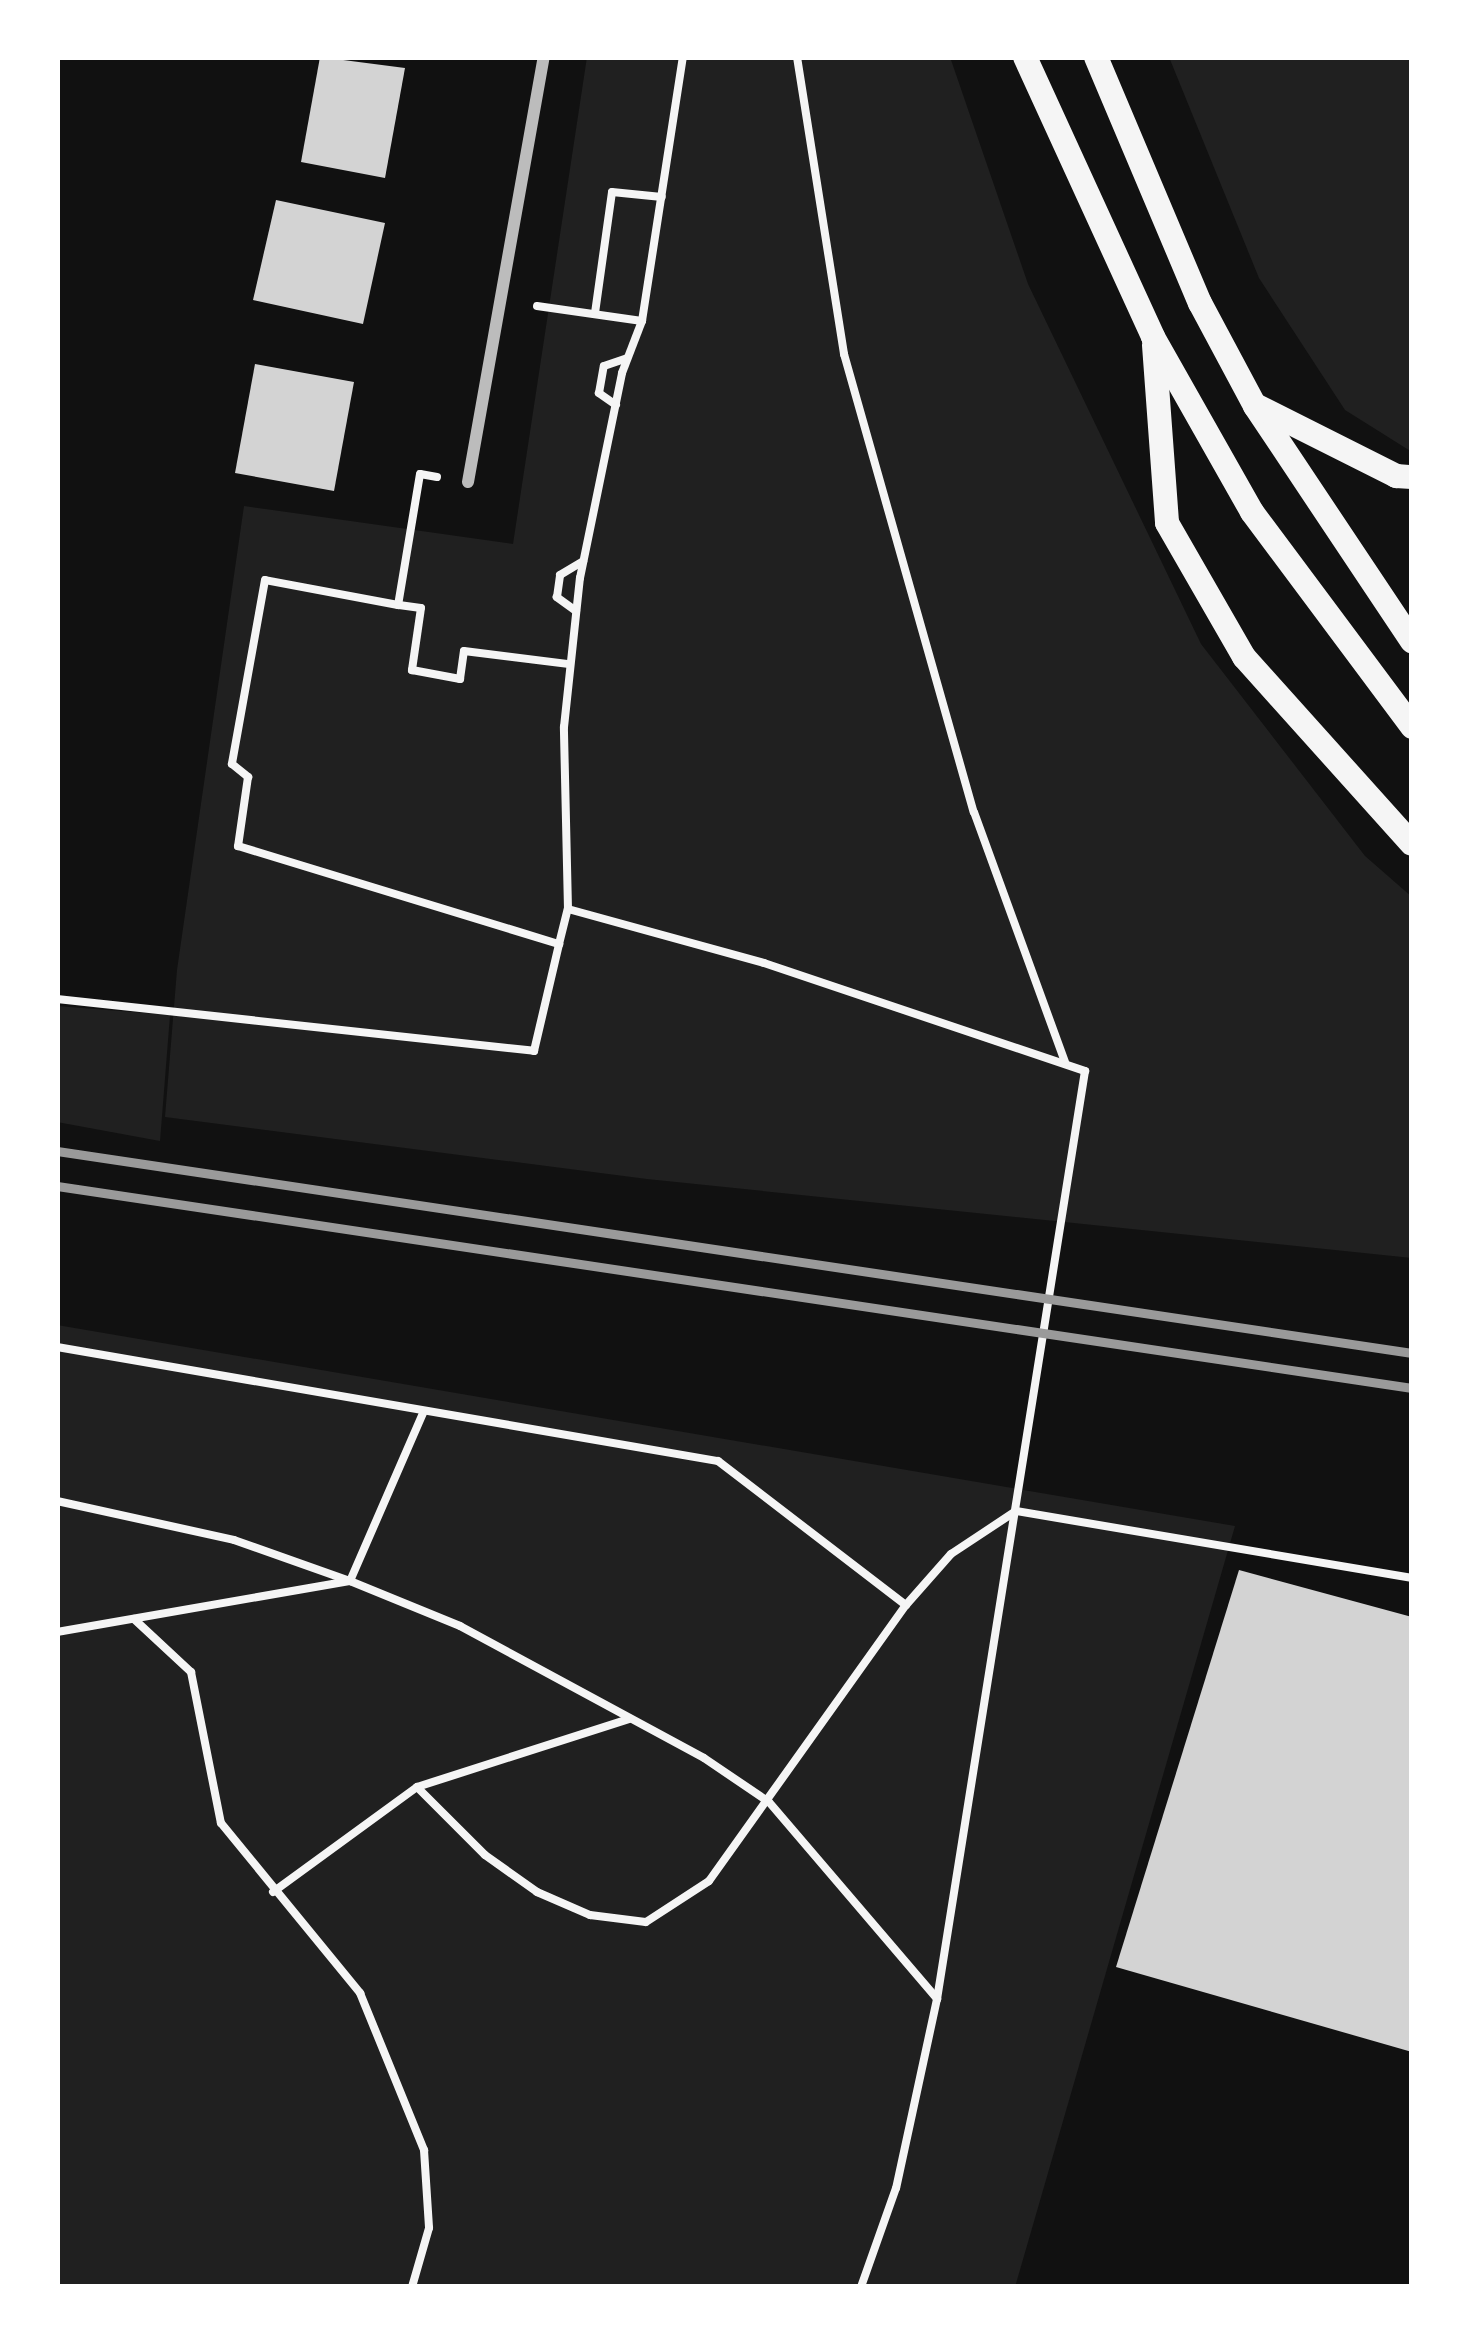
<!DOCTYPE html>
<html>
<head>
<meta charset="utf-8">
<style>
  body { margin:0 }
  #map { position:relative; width:1469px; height:2344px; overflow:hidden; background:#111; font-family:Cabin,sans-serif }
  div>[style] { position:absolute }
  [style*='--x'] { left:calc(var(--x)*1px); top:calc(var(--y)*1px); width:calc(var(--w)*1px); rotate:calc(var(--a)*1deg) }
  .green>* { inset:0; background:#202020 }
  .building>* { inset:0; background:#d3d3d3 }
  .path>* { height:8px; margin:-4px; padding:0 4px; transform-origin:4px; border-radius:4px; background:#f5f5f5 }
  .minor>* { height:12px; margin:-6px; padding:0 6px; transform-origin:6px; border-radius:6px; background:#bcbcbc }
  .secondary>* { height:24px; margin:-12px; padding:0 12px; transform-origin:12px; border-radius:12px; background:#f5f5f5 }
  .rail>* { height:9px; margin:-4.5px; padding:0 4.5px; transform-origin:4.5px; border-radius:4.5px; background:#9a9a9a }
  span { translate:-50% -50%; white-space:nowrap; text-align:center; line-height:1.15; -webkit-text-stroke:10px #fff; paint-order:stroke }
  .frame { position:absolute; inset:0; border:60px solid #fff; pointer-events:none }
</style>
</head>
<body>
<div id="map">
  <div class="green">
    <i style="clip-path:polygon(587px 57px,950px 57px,1028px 284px,1201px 644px,1365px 856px,1412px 897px,1412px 1258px,647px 1179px,165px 1117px,177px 970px,244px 506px,513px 544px)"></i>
    <i style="clip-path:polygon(1169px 57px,1412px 57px,1412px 452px,1345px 410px,1259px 278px)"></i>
    <i style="clip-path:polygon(57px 1006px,170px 1015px,160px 1141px,57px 1122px)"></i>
    <i style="clip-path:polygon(57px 1325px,1235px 1526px,1015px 2287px,57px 2287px)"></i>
  </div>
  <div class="building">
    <i style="clip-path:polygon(320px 57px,405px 68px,385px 178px,301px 162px)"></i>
    <i style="clip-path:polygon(276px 200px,385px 223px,363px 324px,253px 300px)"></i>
    <i style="clip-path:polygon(255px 364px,354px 382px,334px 491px,235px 473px)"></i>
    <i style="clip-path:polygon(1239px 1570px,1412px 1617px,1412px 2052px,1116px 1967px)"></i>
  </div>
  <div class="path">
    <i style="--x:797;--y:57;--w:301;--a:81"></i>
    <i style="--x:844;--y:354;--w:476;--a:74.2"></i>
    <i style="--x:974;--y:812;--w:266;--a:70"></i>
    <i style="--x:537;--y:306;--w:106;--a:8.1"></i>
    <i style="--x:595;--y:313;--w:122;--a:-82"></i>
    <i style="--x:612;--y:192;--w:50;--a:5.7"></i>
    <i style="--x:616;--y:405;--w:21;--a:-145"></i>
    <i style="--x:599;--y:393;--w:27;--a:-80"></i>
    <i style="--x:604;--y:366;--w:24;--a:-19"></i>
    <i style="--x:437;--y:477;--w:17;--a:-170"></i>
    <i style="--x:420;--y:474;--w:133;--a:99.5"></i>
    <i style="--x:398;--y:605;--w:135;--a:-169.4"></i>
    <i style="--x:265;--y:580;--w:187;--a:100.2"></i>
    <i style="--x:232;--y:764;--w:21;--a:39"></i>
    <i style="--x:248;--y:777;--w:70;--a:98.2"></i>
    <i style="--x:238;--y:846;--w:336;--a:17"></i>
    <i style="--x:559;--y:944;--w:36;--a:-76"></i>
    <i style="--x:568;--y:909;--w:203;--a:15.4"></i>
    <i style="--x:764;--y:963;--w:339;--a:18.6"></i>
    <i style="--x:1085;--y:1071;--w:940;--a:99.06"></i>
    <i style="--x:399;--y:605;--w:22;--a:8"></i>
    <i style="--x:421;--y:608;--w:63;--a:98.3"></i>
    <i style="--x:412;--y:670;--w:49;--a:10.6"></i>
    <i style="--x:460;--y:679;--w:28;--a:-82"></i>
    <i style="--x:464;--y:651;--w:106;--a:7.1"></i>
    <i style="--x:576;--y:611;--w:24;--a:-144"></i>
    <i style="--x:557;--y:597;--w:22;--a:-82"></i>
    <i style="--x:560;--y:575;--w:27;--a:-31"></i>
    <i style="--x:568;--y:909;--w:182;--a:-91.3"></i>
    <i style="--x:564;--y:727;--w:150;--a:-83.9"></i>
    <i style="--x:580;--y:578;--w:209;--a:-78.4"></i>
    <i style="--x:622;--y:373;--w:56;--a:-69"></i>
    <i style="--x:642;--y:321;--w:267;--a:-81.2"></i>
    <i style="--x:57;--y:999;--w:480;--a:6.2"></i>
    <i style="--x:534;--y:1051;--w:110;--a:-76.8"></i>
    <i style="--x:57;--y:1347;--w:671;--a:9.79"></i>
    <i style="--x:718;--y:1461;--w:237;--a:37.5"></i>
    <i style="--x:57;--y:1501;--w:181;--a:12.4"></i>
    <i style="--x:234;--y:1540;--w:123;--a:19.5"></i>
    <i style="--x:350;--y:1581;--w:185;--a:-66.5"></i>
    <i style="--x:134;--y:1619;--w:78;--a:42.9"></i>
    <i style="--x:191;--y:1672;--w:154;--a:78.8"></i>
    <i style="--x:221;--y:1823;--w:220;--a:50.7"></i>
    <i style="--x:360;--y:1993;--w:170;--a:67.8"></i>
    <i style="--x:424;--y:2150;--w:78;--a:86.3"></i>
    <i style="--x:429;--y:2228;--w:61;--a:106.1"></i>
    <i style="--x:57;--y:1632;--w:297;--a:-9.9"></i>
    <i style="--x:350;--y:1581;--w:119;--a:22.2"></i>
    <i style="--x:460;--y:1626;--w:277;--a:28.4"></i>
    <i style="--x:704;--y:1758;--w:78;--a:34.1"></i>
    <i style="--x:769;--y:1802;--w:259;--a:49.5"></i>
    <i style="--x:937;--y:1999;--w:193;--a:102.2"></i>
    <i style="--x:896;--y:2188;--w:105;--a:109.5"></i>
    <i style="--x:417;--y:1787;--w:96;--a:45"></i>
    <i style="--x:485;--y:1855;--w:64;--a:35.4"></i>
    <i style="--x:537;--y:1892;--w:58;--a:23.5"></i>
    <i style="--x:590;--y:1915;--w:56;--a:7.1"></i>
    <i style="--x:646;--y:1922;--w:75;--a:-33.1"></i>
    <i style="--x:709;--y:1881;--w:339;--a:-54.5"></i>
    <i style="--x:906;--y:1605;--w:68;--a:-48.6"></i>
    <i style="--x:951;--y:1554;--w:78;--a:-33.5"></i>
    <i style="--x:1016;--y:1511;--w:402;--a:9.6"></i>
    <i style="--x:273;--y:1892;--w:178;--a:-36.1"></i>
    <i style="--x:417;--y:1787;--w:223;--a:-17.8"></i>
  </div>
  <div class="minor">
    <i style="--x:468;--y:482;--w:432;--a:-79.9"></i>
  </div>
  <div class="secondary">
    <i style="--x:1025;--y:57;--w:308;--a:65.4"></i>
    <i style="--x:1153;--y:337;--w:201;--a:60.5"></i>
    <i style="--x:1252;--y:512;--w:268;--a:53.3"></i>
    <i style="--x:1096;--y:57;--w:267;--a:67.1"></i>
    <i style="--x:1200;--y:303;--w:117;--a:61.9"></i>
    <i style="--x:1255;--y:406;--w:283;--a:56.3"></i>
    <i style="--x:1154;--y:345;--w:178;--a:85.8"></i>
    <i style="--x:1167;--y:523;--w:155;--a:60.1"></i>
    <i style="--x:1244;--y:657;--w:251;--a:48.1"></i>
    <i style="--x:1257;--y:406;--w:156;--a:26.7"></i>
    <i style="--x:1396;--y:476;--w:16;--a:4"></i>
  </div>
  <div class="rail">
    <i style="--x:57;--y:1151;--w:1370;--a:8.48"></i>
    <i style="--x:57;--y:1186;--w:1370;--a:8.48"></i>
  </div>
  <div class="frame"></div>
</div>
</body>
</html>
